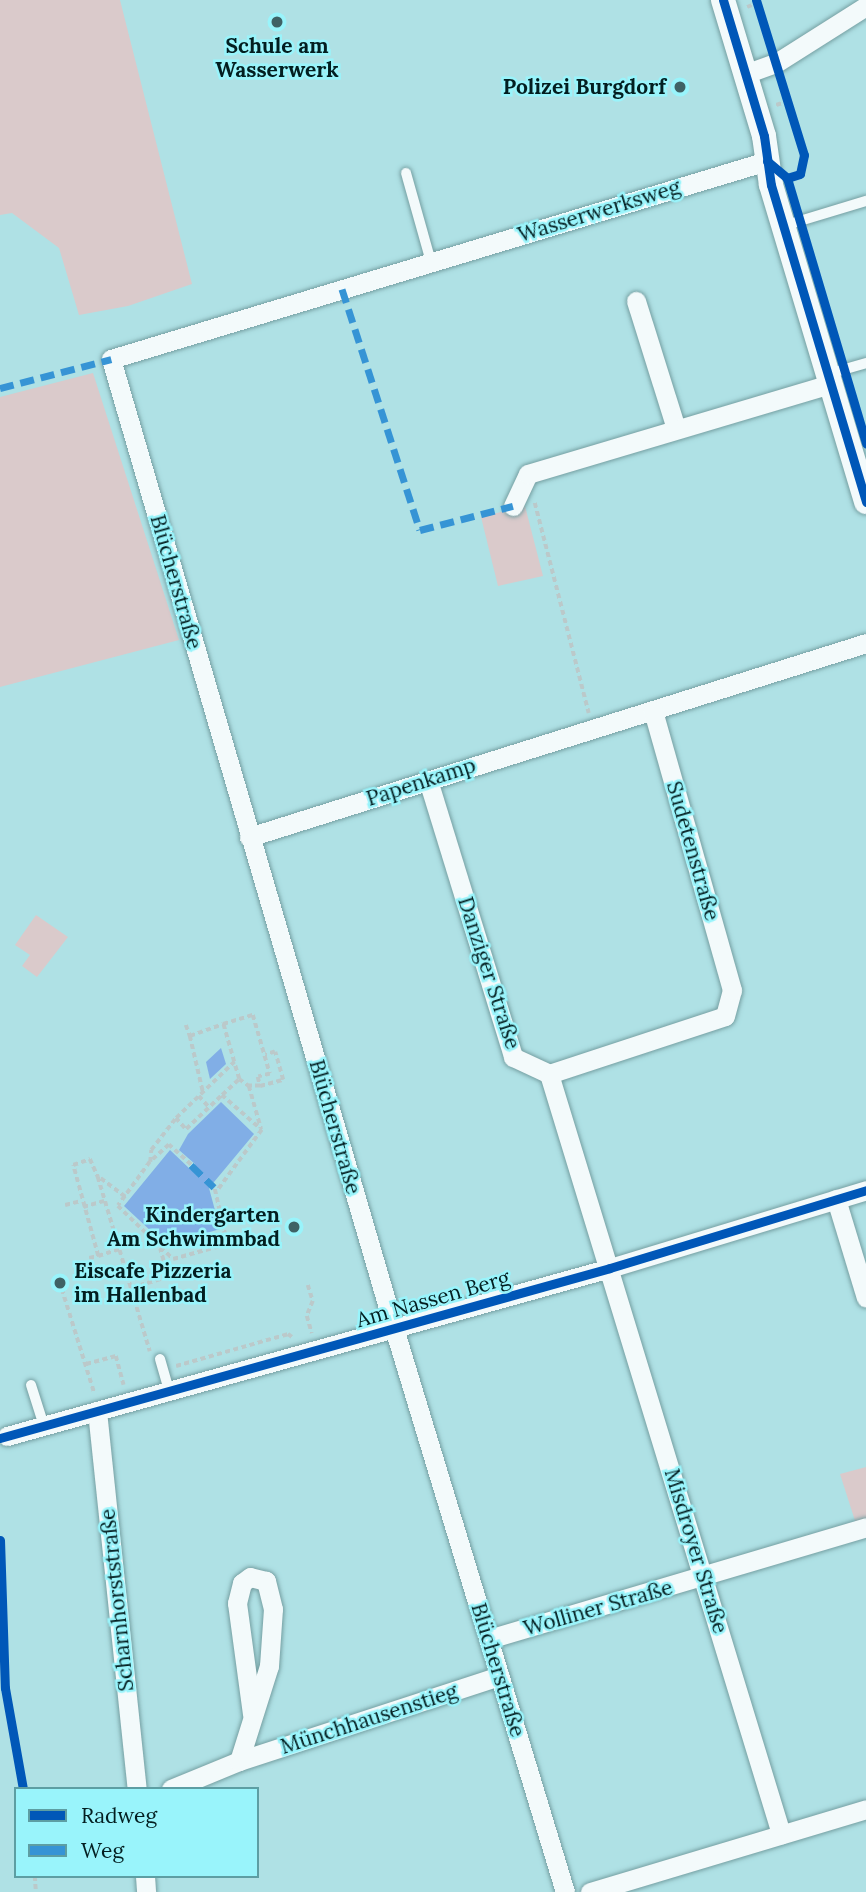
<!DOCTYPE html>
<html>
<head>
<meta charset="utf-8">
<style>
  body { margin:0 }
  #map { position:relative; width:866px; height:1892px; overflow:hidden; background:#afe1e5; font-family:Lora,serif }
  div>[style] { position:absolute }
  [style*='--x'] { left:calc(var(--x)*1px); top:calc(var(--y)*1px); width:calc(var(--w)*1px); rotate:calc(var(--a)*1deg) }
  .green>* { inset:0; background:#dacacb }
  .water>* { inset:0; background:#81aee6 }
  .path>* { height:3.5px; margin-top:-1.75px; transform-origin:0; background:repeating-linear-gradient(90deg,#bbc9ca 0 5px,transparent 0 8.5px) }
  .roads { filter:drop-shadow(0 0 2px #759fa2) drop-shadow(0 0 2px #759fa2) }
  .service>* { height:10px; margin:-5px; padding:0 5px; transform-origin:5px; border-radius:5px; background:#f3fafb }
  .minor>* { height:19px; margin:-9.5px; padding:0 9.5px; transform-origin:9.5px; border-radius:9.5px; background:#f3fafb }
  .tertiary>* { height:24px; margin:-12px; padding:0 12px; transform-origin:12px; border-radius:12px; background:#f3fafb }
  .quiet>* { height:7px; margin-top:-3.5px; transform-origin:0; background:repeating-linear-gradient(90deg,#3694d5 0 14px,transparent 0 21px) }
  .cycleway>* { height:9px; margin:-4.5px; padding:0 4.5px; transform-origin:4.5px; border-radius:4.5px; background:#0057b8 }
  .dots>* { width:19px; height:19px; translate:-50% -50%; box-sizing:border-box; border:4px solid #99f4fb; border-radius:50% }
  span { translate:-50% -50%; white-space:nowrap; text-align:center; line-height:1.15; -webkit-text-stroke:5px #99f4fb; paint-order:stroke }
  .poi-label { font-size:21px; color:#031e20; font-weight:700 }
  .right { translate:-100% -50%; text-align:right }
  .left { translate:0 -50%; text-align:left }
  .street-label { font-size:21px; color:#031e20 }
  .legend { position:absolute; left:14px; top:1787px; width:245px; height:91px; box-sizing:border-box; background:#99f4fb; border:2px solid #5d9ea3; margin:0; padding:9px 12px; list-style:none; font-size:21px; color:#031e20 }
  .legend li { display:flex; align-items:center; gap:14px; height:35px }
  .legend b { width:35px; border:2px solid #5d9ea3 }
</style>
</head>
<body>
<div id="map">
  <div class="green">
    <i style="clip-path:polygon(0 0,120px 0,192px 284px,128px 306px,79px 315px,59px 248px,12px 213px,0 215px)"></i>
    <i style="clip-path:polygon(93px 373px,179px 640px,0 687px,0 397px)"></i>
    <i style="clip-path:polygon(525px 506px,543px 576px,498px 586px,481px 517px)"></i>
    <i style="clip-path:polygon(36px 915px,68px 937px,37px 977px,22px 966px,30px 955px,15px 945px)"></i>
    <i style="clip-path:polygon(866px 1467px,866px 1524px,857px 1527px,840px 1474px)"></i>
  </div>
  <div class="water">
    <i style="clip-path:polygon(221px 1048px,226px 1064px,210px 1079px,206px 1062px)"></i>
    <i style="clip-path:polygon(221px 1102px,254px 1134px,209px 1188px,220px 1229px,166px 1245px,124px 1206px,170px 1150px,191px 1170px,195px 1164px,179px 1150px,188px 1134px)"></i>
  </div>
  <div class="path">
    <i style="--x:747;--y:7;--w:11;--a:-22"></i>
    <i style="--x:776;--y:105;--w:13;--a:-18"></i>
    <i style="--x:535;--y:503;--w:217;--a:75.6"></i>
    <i style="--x:186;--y:1025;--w:12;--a:70"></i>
    <i style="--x:190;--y:1036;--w:35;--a:-20"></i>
    <i style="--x:190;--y:1036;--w:57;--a:76.9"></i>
    <i style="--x:239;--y:1079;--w:12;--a:35"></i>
    <i style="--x:249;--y:1086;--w:44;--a:74.1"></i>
    <i style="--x:260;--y:1086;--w:24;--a:-15"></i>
    <i style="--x:283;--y:1080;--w:29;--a:-106"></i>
    <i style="--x:275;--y:1052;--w:10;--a:163"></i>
    <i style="--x:222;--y:1095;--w:23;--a:-43"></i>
    <i style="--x:239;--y:1079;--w:17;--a:-107"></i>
    <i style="--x:199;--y:1096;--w:15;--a:48"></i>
    <i style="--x:176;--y:1118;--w:81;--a:-44"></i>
    <i style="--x:234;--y:1062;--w:40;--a:-106"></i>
    <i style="--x:223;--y:1024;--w:31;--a:-17"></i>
    <i style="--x:253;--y:1015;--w:61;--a:73.9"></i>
    <i style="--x:270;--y:1074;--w:12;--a:166"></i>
    <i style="--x:258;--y:1077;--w:9;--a:77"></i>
    <i style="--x:260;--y:1086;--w:11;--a:180"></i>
    <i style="--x:150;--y:1162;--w:54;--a:126"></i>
    <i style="--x:118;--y:1206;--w:76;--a:43.9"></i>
    <i style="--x:173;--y:1259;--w:56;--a:-15.5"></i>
    <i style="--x:227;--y:1244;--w:58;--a:-102.8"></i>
    <i style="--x:191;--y:1165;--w:30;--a:-138"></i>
    <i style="--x:169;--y:1145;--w:25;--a:138"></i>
    <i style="--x:150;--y:1162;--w:12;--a:-85"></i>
    <i style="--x:151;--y:1150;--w:41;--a:-52"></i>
    <i style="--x:176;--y:1118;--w:15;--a:48"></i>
    <i style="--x:186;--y:1129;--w:50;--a:-43.4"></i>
    <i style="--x:222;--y:1095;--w:53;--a:41.2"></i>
    <i style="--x:262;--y:1130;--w:74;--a:126.3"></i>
    <i style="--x:125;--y:1197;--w:34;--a:-143"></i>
    <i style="--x:98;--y:1177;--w:182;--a:73.4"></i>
    <i style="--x:65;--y:1205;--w:16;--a:-14"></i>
    <i style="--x:83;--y:1207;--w:22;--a:-16"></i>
    <i style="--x:98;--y:1256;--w:23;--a:-18"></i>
    <i style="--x:89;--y:1258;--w:9;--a:-13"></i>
    <i style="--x:98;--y:1256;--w:94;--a:-105.4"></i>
    <i style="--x:73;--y:1165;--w:18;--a:-19"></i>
    <i style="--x:90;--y:1159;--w:20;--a:66"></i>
    <i style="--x:308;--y:1285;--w:17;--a:73"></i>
    <i style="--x:313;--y:1301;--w:16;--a:112"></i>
    <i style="--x:307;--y:1316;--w:18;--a:74"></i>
    <i style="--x:131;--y:1288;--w:39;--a:-17"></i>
    <i style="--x:168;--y:1277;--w:29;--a:-106"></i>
    <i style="--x:62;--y:1289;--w:108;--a:72.7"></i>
    <i style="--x:86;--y:1364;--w:31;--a:-15"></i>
    <i style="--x:116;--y:1356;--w:30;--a:75"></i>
    <i style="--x:176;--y:1366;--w:116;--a:-15.9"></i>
    <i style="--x:288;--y:1334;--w:5;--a:37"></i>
    <i style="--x:0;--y:1540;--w:148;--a:88.1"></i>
    <i style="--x:5;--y:1688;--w:103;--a:79.9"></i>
    <i style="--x:35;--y:1876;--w:16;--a:86"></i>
  </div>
  <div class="roads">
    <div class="service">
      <i style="--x:406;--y:173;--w:92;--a:74.3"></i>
      <i style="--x:783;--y:226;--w:87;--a:-16.8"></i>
      <i style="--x:828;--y:374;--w:40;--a:-16"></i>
      <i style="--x:160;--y:1359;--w:33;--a:74"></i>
      <i style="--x:31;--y:1385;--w:43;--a:72.4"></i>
    </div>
    <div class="minor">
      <i style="--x:745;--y:74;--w:33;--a:-20"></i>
      <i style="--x:776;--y:63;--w:107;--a:-32.3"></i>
      <i style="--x:636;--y:301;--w:134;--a:72.6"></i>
      <i style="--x:513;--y:506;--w:35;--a:-65"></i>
      <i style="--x:528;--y:474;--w:315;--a:-16.6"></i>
      <i style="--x:428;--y:780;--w:290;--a:72.9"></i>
      <i style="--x:513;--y:1057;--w:40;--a:25"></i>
      <i style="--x:549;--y:1074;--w:795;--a:73.02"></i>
      <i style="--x:249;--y:837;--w:647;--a:-17.45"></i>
      <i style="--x:549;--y:1074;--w:185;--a:-18.2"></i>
      <i style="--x:725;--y:1016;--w:27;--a:-75"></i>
      <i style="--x:732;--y:990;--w:290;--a:-105.8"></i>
      <i style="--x:836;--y:1199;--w:103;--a:73.1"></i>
      <i style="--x:97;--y:1411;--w:380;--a:84"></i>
      <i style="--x:7;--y:1436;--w:626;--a:-15.57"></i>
      <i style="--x:610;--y:1268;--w:268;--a:-16.9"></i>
      <i style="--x:489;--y:1639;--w:393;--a:-16.5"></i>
      <i style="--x:239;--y:1761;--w:100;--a:-72.5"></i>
      <i style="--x:269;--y:1666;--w:57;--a:-86"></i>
      <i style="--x:273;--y:1609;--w:29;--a:-104"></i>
      <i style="--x:266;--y:1581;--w:16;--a:-166"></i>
      <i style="--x:250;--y:1577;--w:10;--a:143"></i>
      <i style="--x:242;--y:1583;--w:21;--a:104"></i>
      <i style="--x:237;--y:1603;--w:112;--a:82.3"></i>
      <i style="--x:171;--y:1789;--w:74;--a:-22.4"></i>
      <i style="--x:239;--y:1761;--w:274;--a:-18.1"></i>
      <i style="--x:145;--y:1876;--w:16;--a:86"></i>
      <i style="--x:565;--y:1892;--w:589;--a:-106.87"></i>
      <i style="--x:394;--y:1328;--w:1009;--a:-106.28"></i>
      <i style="--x:111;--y:359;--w:685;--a:-16.8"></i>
      <i style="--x:590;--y:1892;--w:288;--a:-16.7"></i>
    </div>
    <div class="tertiary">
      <i style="--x:723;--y:0;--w:142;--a:73.2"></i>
      <i style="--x:764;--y:136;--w:49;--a:81.9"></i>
      <i style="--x:771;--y:185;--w:331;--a:73.3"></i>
    </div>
  </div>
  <div class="quiet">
    <i style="--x:342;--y:289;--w:253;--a:72.1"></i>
    <i style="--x:420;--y:530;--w:96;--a:-14.5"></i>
    <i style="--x:0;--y:388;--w:115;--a:-14.6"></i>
    <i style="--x:191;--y:1165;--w:32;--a:44"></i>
  </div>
  <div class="cycleway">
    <i style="--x:723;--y:0;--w:142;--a:73.2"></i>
    <i style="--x:764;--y:136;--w:49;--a:81.9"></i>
    <i style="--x:771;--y:185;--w:331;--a:73.3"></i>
    <i style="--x:756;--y:0;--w:162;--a:72.8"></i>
    <i style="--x:804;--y:155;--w:19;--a:102"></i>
    <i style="--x:800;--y:174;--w:14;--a:163"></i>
    <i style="--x:767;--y:161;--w:26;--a:40"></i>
    <i style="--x:787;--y:178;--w:277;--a:73.4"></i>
    <i style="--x:0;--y:1438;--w:633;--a:-15.57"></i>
    <i style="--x:610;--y:1268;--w:268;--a:-16.9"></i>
    <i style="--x:0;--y:1540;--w:148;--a:88.1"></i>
    <i style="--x:5;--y:1688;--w:103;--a:79.9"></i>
  </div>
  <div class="dots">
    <i style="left:277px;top:22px;background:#3f6265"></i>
    <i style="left:680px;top:87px;background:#3f6265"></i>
    <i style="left:294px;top:1227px;background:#3f6265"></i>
    <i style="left:60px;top:1283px;background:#3f6265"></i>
  </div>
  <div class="poi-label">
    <span style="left:277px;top:58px">Schule am<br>Wasserwerk</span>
    <span class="right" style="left:666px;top:87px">Polizei Burgdorf</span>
    <span class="right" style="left:280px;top:1227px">Kindergarten<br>Am Schwimmbad</span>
    <span class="left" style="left:74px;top:1283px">Eiscafe Pizzeria<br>im Hallenbad</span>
  </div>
  <div class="street-label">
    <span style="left:599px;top:211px;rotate:-17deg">Wasserwerksweg</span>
    <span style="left:176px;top:582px;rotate:74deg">Blücherstraße</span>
    <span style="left:421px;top:782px;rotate:-18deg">Papenkamp</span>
    <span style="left:693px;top:851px;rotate:74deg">Sudetenstraße</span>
    <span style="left:489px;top:973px;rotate:72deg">Danziger Straße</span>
    <span style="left:335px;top:1127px;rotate:74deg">Blücherstraße</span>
    <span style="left:433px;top:1299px;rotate:-16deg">Am Nassen Berg</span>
    <span style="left:696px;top:1551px;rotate:73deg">Misdroyer Straße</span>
    <span style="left:117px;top:1600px;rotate:-96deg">Scharnhorststraße</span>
    <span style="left:598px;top:1608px;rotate:-16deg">Wolliner Straße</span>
    <span style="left:498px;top:1670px;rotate:73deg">Blücherstraße</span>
    <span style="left:369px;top:1719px;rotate:-18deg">Münchhausenstieg</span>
  </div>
  <ul class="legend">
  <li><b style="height:9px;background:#0057b8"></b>Radweg</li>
  <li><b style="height:9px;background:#3694d5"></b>Weg</li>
  </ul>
</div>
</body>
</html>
